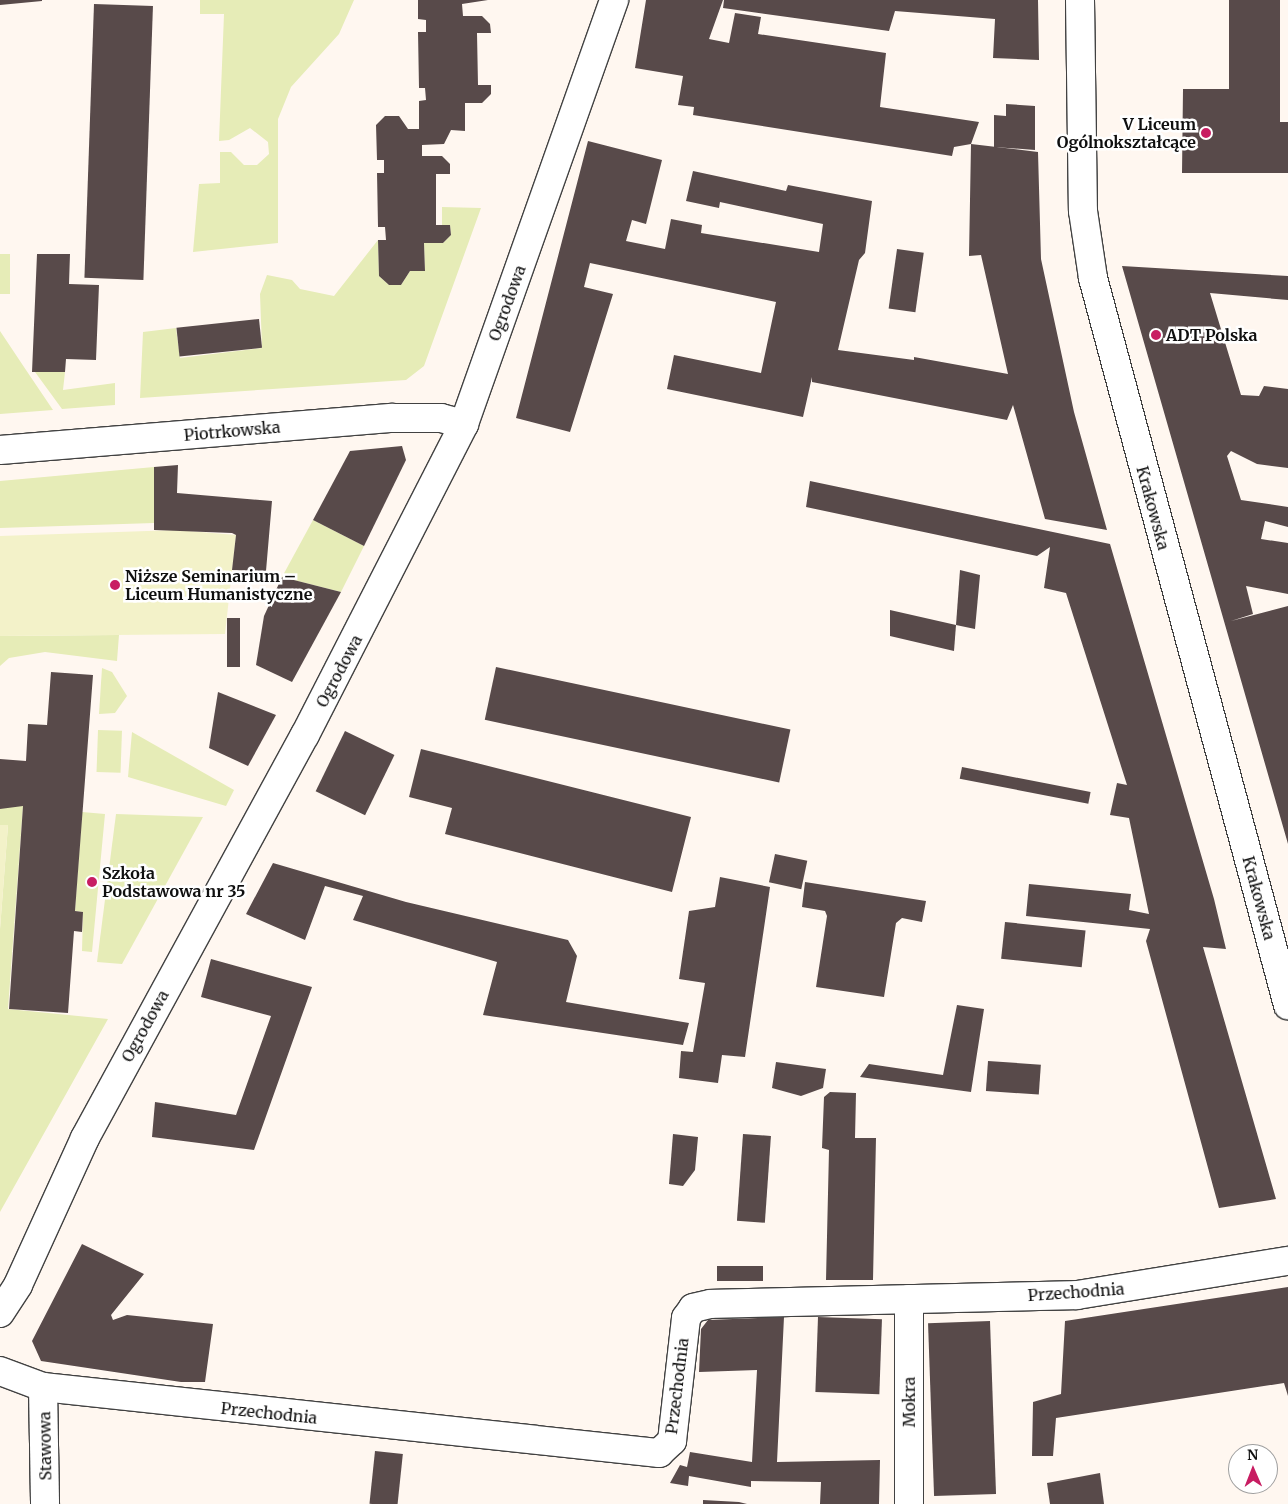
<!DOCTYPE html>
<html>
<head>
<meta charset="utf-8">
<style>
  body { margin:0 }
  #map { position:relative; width:1288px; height:1504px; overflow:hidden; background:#fff7f0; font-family:Merriweather,serif }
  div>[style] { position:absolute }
  .green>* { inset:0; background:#e6ecb7; transform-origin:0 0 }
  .pitch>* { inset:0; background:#f3f2c9 }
  .building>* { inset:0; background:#584a4a; transform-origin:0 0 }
  .roads { filter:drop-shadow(1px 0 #424242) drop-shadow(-1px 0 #424242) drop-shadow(0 1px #424242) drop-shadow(0 -1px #424242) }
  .minor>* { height:28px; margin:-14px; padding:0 14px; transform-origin:14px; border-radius:14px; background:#fff }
  .tertiary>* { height:28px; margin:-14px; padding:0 14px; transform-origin:14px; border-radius:14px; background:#fff }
  .dots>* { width:14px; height:14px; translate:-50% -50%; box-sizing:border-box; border:2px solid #fff; border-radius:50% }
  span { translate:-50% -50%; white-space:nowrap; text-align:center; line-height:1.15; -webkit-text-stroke:5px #fff; paint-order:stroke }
  .poi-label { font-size:16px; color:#0f0f0f; font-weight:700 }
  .right { translate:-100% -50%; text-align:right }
  .left { translate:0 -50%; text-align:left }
  .street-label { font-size:16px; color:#0f0f0f }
  .north { position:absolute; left:1228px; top:1444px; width:50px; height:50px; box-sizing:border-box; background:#fff; border:1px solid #9f9f9f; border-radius:50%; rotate:359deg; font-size:14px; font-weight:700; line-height:20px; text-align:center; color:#0f0f0f }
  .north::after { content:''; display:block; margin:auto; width:18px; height:22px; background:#c81d62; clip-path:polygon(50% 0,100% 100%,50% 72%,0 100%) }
</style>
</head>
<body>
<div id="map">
  <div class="green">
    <i style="clip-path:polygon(200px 0,354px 0,339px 34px,291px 87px,278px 119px,278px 243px,193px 252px,199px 184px,220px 183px,220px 152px,231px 152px,244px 165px,257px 165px,269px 154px,268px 142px,250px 128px,229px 140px,219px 141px,224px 14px,200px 14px)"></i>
    <i style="clip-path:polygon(442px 207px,481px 208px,424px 366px,406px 380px,140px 398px,143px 332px,176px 328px,180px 358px,262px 348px,260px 294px,267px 275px,292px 280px,300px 289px,334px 296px,378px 240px,379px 276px,389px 285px,401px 285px,410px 271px,425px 271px,424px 243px,443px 243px,451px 235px,450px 225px,442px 225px)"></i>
    <i style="left:0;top:254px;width:10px;height:40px"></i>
    <i style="clip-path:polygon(0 331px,26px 370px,53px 410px,0 414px)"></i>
    <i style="clip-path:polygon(35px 372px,65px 372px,63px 390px,115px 383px,115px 405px,62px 409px)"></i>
    <i style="clip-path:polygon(154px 467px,154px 523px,0 528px,0 481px)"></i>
    <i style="clip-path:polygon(313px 520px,364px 546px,341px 592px,282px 577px)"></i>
    <i style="clip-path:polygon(119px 635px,117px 661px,45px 652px,9px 658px,0 666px,0 636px)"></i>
    <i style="clip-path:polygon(102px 668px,112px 672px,127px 696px,115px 713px,99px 714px)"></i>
    <i style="left:98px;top:730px;width:24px;height:42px;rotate:2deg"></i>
    <i style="clip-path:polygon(132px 732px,234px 790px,226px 806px,128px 777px)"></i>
    <i style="clip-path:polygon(5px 805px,23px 806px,8px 1009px,108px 1019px,0 1212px,0 929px,8px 825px,0 825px,0 809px)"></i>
    <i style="clip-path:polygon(82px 812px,105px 814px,92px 952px,82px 951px,83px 912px,75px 911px)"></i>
    <i style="clip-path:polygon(116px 814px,203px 817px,122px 964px,97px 962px)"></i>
  </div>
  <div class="pitch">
    <i style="clip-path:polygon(177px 530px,236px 535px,225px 634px,0 636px,0 536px)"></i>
    <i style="clip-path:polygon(0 825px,8px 825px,0 929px)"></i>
  </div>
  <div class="building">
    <i style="clip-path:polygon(0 0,42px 0,42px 1px,0 5px)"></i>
    <i style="clip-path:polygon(418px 0,488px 0,462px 4px,463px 16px,482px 16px,490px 24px,491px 33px,477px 33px,478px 85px,491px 85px,491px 94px,482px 103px,465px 103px,465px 131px,451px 130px,444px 144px,422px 145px,422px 156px,442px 156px,450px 164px,450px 174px,436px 174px,436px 225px,450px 225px,451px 235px,443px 243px,424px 243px,425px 271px,410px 271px,401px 285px,389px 285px,379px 276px,378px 240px,386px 240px,385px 227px,378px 227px,377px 173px,384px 173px,384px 160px,377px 160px,376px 125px,385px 116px,399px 116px,408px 129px,419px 129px,419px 101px,426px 100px,425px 88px,419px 88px,418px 32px,426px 32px,426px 20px,418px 19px)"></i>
    <i style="clip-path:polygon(646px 0,723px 0,709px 39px,729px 43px,735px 13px,761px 17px,758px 34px,886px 53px,880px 107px,979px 122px,971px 144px,1038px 152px,1041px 259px,1074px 412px,1107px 530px,1045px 519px,1013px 405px,1007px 420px,812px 382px,812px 377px,803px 417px,667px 389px,674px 355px,761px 373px,776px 302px,590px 263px,584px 287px,613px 294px,570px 432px,516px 418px,588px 141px,662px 160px,646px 224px,632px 220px,626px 241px,665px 249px,671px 219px,702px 225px,701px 233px,819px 252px,823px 224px,720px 202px,719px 208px,686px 201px,693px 171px,786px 191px,788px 185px,872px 201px,865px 253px,859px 260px,838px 350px,914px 360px,914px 357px,1008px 374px,981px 255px,969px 256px,971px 144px,954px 147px,952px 156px,693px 115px,694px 107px,678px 105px,683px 76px,635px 68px)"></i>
    <i style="clip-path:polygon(724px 0,1038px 0,1039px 60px,993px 58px,995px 19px,895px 11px,889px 31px,723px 8px)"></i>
    <i style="clip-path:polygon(1229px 0,1280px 0,1280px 122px,1288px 122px,1288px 173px,1182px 173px,1183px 89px,1229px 89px)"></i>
    <i style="left:94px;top:4px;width:59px;height:274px;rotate:2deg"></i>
    <i style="clip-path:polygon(1006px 104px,1035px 106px,1035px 150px,994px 147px,994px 115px,1006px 116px)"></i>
    <i style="left:897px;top:249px;width:27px;height:60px;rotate:8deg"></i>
    <i style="clip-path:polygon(37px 254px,70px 254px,69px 284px,99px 285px,96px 360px,66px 359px,65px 372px,32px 372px)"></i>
    <i style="clip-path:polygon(1122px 266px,1288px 276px,1288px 300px,1210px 293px,1241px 395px,1259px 396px,1264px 386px,1288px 389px,1288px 468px,1257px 464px,1231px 451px,1227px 456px,1241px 500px,1288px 507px,1288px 527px,1265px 521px,1261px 539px,1288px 543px,1288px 594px,1246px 586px,1253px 614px,1231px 621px,1288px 606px,1288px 844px)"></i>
    <i style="left:259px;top:319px;width:29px;height:83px;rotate:84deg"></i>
    <i style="clip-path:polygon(402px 446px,406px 460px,364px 546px,313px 520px,350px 451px)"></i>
    <i style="clip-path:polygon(178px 465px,177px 493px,272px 501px,266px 571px,232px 570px,236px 535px,232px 533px,154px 530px,154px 467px)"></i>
    <i style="clip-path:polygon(810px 481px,1110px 544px,1214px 899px,1226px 949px,1203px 947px,1276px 1199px,1219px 1208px,1146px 941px,1150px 929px,1026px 916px,1029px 884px,1131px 894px,1129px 910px,1149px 914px,1129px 818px,1110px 815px,1117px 783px,1127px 785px,1066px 593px,1044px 588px,1050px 547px,1037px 556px,806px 507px)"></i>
    <i style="clip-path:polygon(960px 570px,980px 575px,975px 629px,956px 625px)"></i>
    <i style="clip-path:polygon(282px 577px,341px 592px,292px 682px,256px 665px,264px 616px)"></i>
    <i style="clip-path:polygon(890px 610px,956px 625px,954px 651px,890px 636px)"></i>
    <i style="left:227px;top:618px;width:13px;height:49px"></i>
    <i style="left:496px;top:667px;width:301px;height:54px;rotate:12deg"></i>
    <i style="clip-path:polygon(51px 672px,93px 675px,75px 911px,83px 912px,82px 932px,74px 931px,68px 1013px,9px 1009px,23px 806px,0 809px,0 759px,26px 761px,28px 724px,47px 725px)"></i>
    <i style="clip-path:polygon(218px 692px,276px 715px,248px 766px,209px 748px)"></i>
    <i style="left:345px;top:731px;width:55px;height:67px;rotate:26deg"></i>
    <i style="clip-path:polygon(421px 749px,691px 817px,672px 892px,445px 834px,452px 808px,409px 797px)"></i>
    <i style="left:962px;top:767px;width:131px;height:12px;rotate:11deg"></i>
    <i style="left:775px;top:854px;width:33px;height:29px;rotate:12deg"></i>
    <i style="clip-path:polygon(273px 863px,406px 902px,568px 940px,577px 956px,566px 1002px,689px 1023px,683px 1045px,483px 1015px,497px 962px,353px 920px,363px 896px,325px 886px,305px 940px,246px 914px)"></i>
    <i style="clip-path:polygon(720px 877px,770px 887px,745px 1057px,722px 1055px,718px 1083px,679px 1078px,681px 1051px,693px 1052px,705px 983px,679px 979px,689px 911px,715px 907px)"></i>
    <i style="clip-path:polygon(805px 882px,926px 901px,922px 922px,902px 918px,896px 923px,884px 997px,816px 987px,827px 916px,825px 911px,802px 907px)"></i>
    <i style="left:1005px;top:922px;width:81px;height:37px;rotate:6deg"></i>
    <i style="clip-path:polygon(211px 959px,312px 987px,254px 1150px,152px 1137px,155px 1102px,236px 1115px,271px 1016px,201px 997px)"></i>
    <i style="clip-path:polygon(957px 1005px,984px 1009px,971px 1092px,860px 1077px,869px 1064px,943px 1075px)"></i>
    <i style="left:988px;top:1061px;width:53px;height:30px;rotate:4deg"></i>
    <i style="clip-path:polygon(776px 1062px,826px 1069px,823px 1088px,801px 1096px,772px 1088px)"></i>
    <i style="clip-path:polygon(830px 1092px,856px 1093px,855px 1138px,876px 1138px,873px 1280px,826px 1280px,829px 1150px,822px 1148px,824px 1097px)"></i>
    <i style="clip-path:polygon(673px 1134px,698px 1137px,695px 1170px,683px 1186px,669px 1184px)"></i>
    <i style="left:743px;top:1134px;width:28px;height:87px;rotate:4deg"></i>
    <i style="clip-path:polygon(82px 1244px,144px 1274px,111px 1315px,113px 1320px,127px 1315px,213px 1324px,205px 1382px,181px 1382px,41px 1361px,32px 1341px)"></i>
    <i style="left:763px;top:1266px;width:15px;height:46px;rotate:90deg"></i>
    <i style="clip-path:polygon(1288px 1287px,1288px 1396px,1284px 1383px,1056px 1418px,1053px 1456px,1032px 1456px,1033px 1402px,1061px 1394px,1065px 1321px)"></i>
    <i style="clip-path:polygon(784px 1317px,777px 1462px,880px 1460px,879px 1504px,820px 1504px,821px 1482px,751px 1481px,751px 1487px,689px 1476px,688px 1486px,670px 1483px,680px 1465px,687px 1467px,690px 1452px,752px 1462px,757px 1370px,699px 1372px,701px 1329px,708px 1320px)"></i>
    <i style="left:818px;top:1317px;width:64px;height:75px;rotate:2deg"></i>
    <i style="left:990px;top:1321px;width:173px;height:62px;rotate:88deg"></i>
    <i style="left:375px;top:1451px;width:28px;height:53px;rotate:6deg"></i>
    <i style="clip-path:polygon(1100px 1473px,1104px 1504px,1050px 1504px,1047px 1483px)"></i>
    <i style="clip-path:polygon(703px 1500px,739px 1502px,747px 1504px,703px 1504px)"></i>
  </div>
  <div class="roads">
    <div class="minor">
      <i style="left:0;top:450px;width:394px;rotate:-4.7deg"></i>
      <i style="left:393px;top:418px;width:48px"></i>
      <i style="left:441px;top:418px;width:24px;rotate:15deg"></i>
      <i style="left:909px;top:1299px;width:205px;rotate:90deg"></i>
      <i style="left:0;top:1313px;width:33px;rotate:-57deg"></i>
      <i style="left:18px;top:1285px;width:162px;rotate:-65.5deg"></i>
      <i style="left:85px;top:1138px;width:459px;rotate:-61.4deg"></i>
      <i style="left:305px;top:735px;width:349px;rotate:-62.9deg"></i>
      <i style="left:464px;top:424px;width:450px;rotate:-70.5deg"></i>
      <i style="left:0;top:1371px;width:46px;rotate:20.4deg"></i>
      <i style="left:43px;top:1387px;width:620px;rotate:6.12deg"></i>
      <i style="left:659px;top:1453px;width:18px;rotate:-43deg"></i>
      <i style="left:672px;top:1441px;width:124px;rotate:-83.5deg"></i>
      <i style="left:686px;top:1318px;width:12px;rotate:-55deg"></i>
      <i style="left:693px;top:1308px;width:18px;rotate:-13deg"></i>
      <i style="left:711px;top:1304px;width:366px;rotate:-1.4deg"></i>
      <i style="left:1077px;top:1295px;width:214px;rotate:-9.2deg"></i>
      <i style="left:43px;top:1387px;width:117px;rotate:89deg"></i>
    </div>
    <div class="tertiary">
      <i style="left:1080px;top:0;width:211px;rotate:89.2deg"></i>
      <i style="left:1083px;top:211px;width:68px;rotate:81.5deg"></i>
      <i style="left:1093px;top:278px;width:753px;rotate:74.99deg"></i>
    </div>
  </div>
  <div class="dots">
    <i style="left:1206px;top:133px;background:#c81d62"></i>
    <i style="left:1156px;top:335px;background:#c81d62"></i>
    <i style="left:115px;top:585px;background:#c81d62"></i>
    <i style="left:92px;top:882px;background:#c81d62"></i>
  </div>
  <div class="poi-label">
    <span class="right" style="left:1196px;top:133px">V Liceum<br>Ogólnokształcące</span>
    <span class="left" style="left:1166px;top:335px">ADT Polska</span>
    <span class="left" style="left:125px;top:585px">Niższe Seminarium –<br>Liceum Humanistyczne</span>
    <span class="left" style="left:102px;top:882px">Szkoła<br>Podstawowa nr 35</span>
  </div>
  <div class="street-label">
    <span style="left:507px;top:303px;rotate:-70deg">Ogrodowa</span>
    <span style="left:232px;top:431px;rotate:-5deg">Piotrkowska</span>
    <span style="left:1153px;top:508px;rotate:75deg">Krakowska</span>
    <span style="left:339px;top:671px;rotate:-62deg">Ogrodowa</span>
    <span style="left:1259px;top:898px;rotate:75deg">Krakowska</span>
    <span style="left:145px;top:1026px;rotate:-61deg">Ogrodowa</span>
    <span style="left:1076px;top:1292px;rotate:-4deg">Przechodnia</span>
    <span style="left:677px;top:1386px;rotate:-83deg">Przechodnia</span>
    <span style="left:909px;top:1402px;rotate:-90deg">Mokra</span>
    <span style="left:269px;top:1413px;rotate:6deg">Przechodnia</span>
    <span style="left:45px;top:1446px;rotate:-91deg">Stawowa</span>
  </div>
  <div class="north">N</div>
</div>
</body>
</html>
